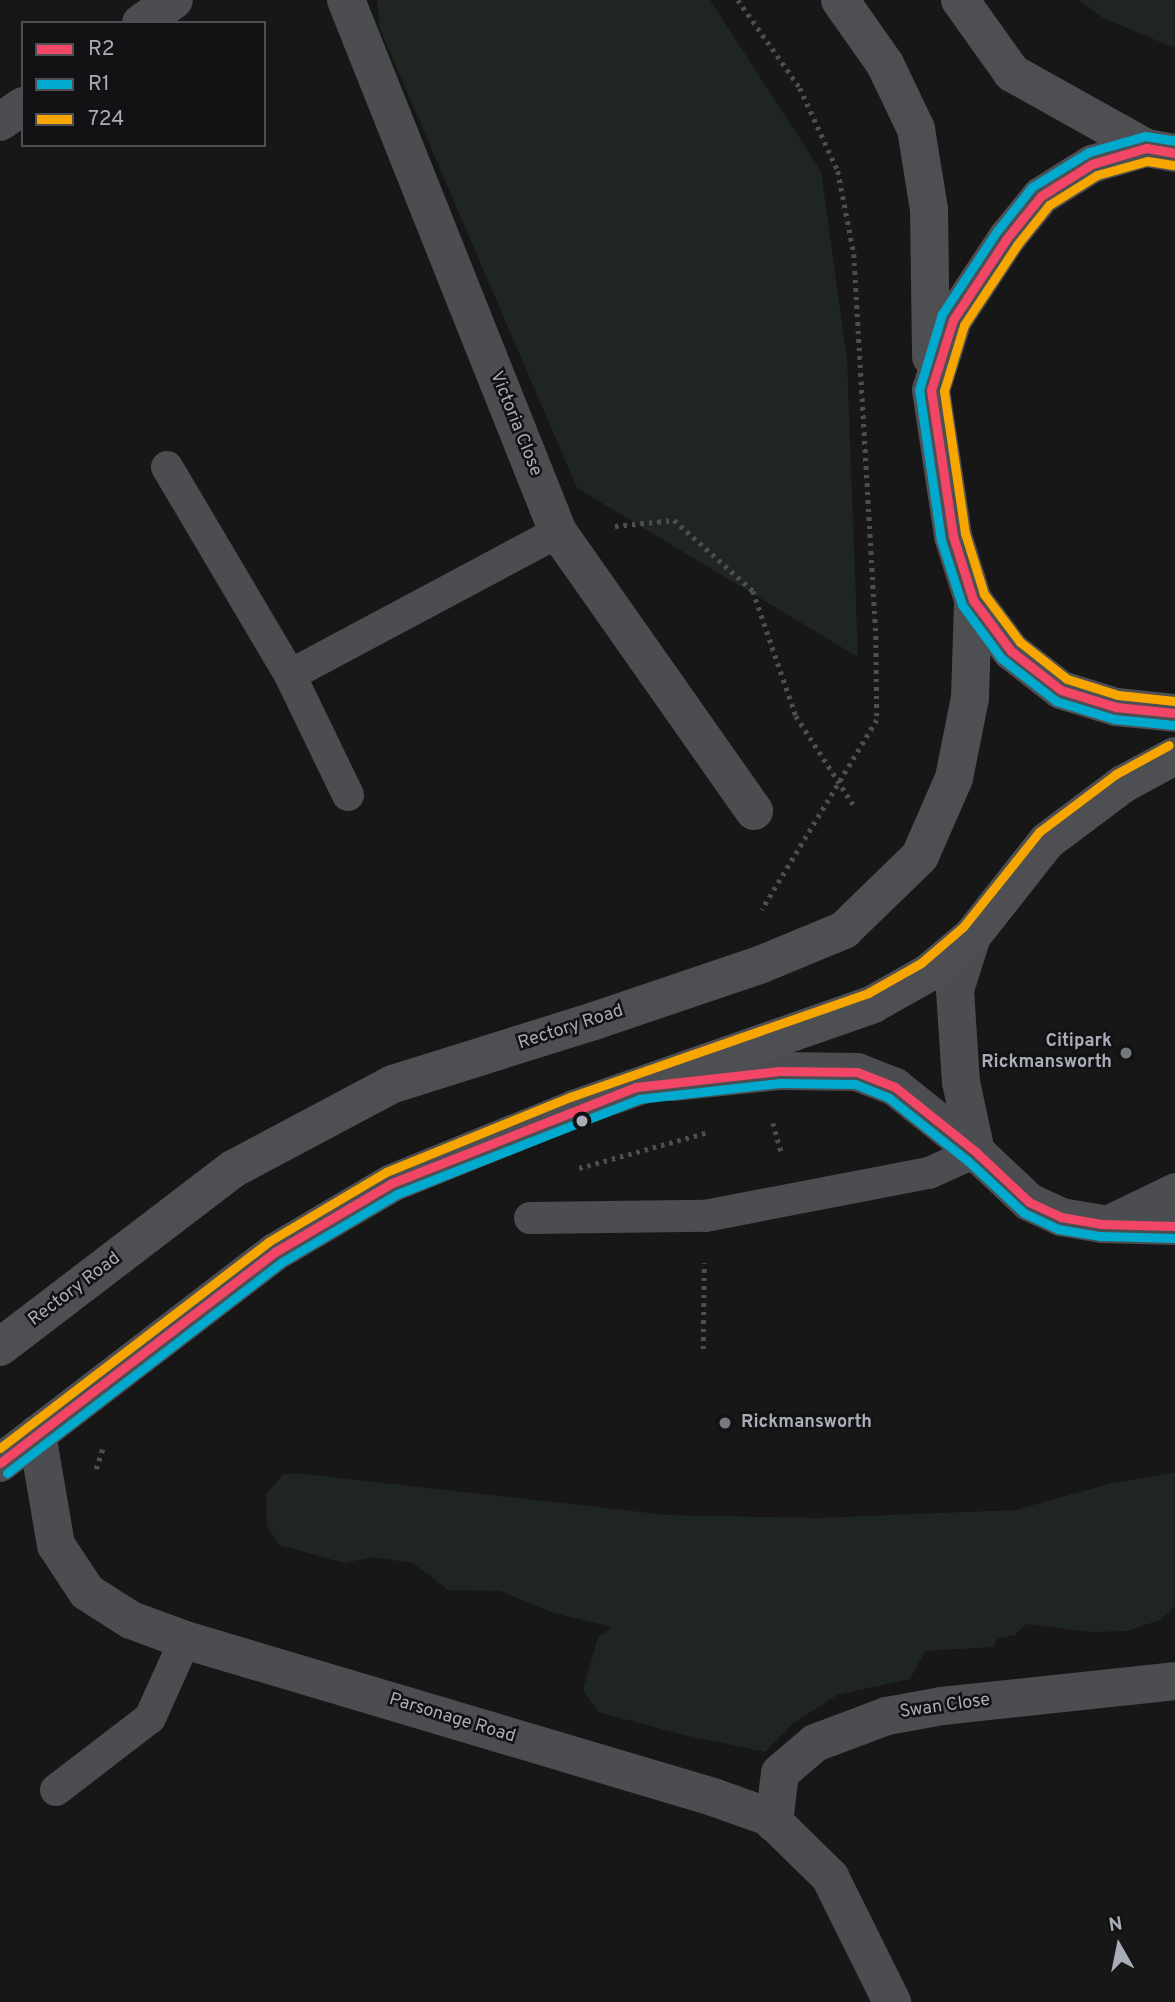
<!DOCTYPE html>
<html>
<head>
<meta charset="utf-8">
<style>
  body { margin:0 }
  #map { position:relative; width:1175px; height:2002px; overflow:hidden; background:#171717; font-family:Overpass,sans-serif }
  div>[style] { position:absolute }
  .green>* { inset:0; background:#1f2621 }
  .path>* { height:4.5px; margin-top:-2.25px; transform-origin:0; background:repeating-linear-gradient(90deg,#4d4e52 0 3.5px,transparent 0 8.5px) }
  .service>* { height:32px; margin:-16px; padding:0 16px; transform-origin:16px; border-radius:16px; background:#4c4d50 }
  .minor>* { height:38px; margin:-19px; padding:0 19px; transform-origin:19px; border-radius:19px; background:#4c4d50 }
  .primary>* { height:38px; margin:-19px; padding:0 19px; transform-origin:19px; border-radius:19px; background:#4e4f52 }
  .bus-1>* { height:9px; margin:-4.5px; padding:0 4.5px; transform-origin:4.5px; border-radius:4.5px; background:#f34667 }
  .bus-2>* { height:9px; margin:-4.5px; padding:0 4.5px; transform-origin:4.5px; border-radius:4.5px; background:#00a9ce }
  .bus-3>* { height:9px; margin:-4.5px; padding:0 4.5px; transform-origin:4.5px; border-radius:4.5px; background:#f7a600 }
  .dots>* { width:19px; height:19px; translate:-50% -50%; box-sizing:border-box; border:4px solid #121113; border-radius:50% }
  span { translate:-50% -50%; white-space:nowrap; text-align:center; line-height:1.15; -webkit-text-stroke:5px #121113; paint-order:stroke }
  .street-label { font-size:18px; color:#a9adb8 }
  .poi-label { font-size:18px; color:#a9adb8; font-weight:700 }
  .right { translate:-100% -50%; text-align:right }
  .left { translate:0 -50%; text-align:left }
  .legend { position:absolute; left:21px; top:21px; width:245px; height:126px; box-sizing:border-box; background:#121113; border:2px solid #4e4f55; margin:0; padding:9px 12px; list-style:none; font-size:21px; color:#a9adb8 }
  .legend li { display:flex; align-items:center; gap:14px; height:35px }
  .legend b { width:35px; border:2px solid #4e4f55 }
  .north { position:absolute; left:1084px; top:1911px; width:70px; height:70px; -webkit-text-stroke:5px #121113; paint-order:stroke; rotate:351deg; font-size:19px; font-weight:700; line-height:28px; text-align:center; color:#a9adb8 }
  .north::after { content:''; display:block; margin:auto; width:24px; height:32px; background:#a9adb8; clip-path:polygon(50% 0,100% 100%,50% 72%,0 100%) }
</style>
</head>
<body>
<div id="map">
  <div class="green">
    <i style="clip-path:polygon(377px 0,710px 0,821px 171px,847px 360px,858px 657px,577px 488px,380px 29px)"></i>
    <i style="clip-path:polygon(1079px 0,1175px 0,1175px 48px,1103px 18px)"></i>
    <i style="clip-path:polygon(1175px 1472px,1175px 1606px,1160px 1620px,1127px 1631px,1091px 1632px,1026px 1624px,1015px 1635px,998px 1638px,993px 1647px,925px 1651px,910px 1679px,837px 1695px,794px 1723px,765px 1752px,684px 1735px,598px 1712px,583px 1690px,598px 1638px,612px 1627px,554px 1613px,500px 1591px,448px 1590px,413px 1563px,373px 1557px,344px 1563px,279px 1545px,267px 1526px,266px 1495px,283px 1474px,304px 1474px,667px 1515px,820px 1518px,1015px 1510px,1109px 1484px)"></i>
  </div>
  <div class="path">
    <i style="left:738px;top:0;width:108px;rotate:54.8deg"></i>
    <i style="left:800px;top:88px;width:91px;rotate:65.4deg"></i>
    <i style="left:838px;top:171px;width:85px;rotate:79.1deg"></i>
    <i style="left:854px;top:254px;width:383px;rotate:86.7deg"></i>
    <i style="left:876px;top:636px;width:84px;rotate:89.3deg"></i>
    <i style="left:877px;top:720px;width:222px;rotate:121.2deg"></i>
    <i style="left:615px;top:526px;width:59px;rotate:-5.8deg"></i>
    <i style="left:674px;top:520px;width:106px;rotate:41.9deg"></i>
    <i style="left:753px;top:591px;width:132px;rotate:71deg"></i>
    <i style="left:796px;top:716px;width:105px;rotate:57.1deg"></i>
    <i style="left:773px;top:1123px;width:33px;rotate:74deg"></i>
    <i style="left:579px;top:1168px;width:135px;rotate:-15.5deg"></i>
    <i style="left:703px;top:1349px;width:86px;rotate:-89.3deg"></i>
    <i style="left:96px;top:1469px;width:23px;rotate:-72deg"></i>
  </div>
  <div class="service">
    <i style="left:167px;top:467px;width:242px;rotate:59.4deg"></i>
    <i style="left:348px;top:795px;width:133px;rotate:-115.8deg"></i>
    <i style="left:290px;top:675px;width:304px;rotate:-28.1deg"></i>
    <i style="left:530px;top:1218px;width:175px;rotate:-0.7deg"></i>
    <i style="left:705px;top:1216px;width:228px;rotate:-10.9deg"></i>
    <i style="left:929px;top:1173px;width:51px;rotate:-24.1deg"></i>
    <i style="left:1103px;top:1224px;width:80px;rotate:-25.9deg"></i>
    <i style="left:56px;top:1790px;width:118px;rotate:-37.5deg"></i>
    <i style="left:150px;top:1718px;width:85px;rotate:-65.8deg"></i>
  </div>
  <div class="minor">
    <i style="left:346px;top:0;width:573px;rotate:68.27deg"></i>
    <i style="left:558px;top:532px;width:341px;rotate:54.9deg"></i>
    <i style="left:141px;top:23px;width:40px;rotate:-34.9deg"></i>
    <i style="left:0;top:122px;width:28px;rotate:-35deg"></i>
    <i style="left:972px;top:936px;width:57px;rotate:107.5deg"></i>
    <i style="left:955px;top:990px;width:92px;rotate:86.3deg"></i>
    <i style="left:961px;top:1082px;width:72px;rotate:77.9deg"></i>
    <i style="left:673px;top:1082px;width:107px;rotate:-5.9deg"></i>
    <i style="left:779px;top:1071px;width:78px;rotate:0.7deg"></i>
    <i style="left:857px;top:1072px;width:41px;rotate:21.5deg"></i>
    <i style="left:895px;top:1087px;width:104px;rotate:38.7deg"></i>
    <i style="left:976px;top:1152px;width:73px;rotate:43.3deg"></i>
    <i style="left:1029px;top:1202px;width:35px;rotate:25deg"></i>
    <i style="left:1061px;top:1217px;width:42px;rotate:9.7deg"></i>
    <i style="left:1102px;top:1224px;width:73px;rotate:1.6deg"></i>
    <i style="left:37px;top:1434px;width:113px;rotate:80.3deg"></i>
    <i style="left:56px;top:1545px;width:56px;rotate:56.6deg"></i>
    <i style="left:87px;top:1592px;width:52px;rotate:32.5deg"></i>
    <i style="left:131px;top:1620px;width:58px;rotate:20.3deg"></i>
    <i style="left:185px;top:1640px;width:551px;rotate:16.56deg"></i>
    <i style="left:713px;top:1797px;width:59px;rotate:19.7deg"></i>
    <i style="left:769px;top:1817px;width:86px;rotate:44.5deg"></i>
    <i style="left:830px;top:1877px;width:140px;rotate:63.6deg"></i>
    <i style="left:774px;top:1823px;width:50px;rotate:-83.2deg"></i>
    <i style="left:780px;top:1773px;width:46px;rotate:-40.6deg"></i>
    <i style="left:815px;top:1743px;width:77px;rotate:-20.6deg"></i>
    <i style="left:887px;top:1716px;width:56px;rotate:-10.3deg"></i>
    <i style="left:942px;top:1706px;width:234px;rotate:-6.1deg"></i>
  </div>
  <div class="primary">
    <i style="left:840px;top:0;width:78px;rotate:54.9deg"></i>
    <i style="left:885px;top:64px;width:72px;rotate:64.5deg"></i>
    <i style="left:916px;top:129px;width:81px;rotate:80.8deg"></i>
    <i style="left:929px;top:209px;width:148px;rotate:89.2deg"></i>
    <i style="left:960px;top:0;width:90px;rotate:54.5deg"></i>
    <i style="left:1012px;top:73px;width:154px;rotate:29.2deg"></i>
    <i style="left:1175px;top:153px;width:29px;rotate:-170deg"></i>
    <i style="left:1146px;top:148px;width:56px;rotate:163.5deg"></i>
    <i style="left:1092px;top:164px;width:60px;rotate:147.9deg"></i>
    <i style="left:1041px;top:196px;width:54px;rotate:129deg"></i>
    <i style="left:1007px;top:238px;width:98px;rotate:123.4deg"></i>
    <i style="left:953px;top:320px;width:73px;rotate:107.4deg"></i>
    <i style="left:931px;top:390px;width:148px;rotate:81.4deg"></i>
    <i style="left:953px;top:536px;width:67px;rotate:72.6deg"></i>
    <i style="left:973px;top:600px;width:64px;rotate:53.3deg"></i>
    <i style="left:1011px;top:651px;width:63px;rotate:38deg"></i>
    <i style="left:1061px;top:690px;width:58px;rotate:17.2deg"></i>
    <i style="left:1116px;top:707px;width:59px;rotate:5.8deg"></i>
    <i style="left:0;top:1347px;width:293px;rotate:-37.4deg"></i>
    <i style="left:233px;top:1169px;width:181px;rotate:-28deg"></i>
    <i style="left:393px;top:1084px;width:211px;rotate:-17.4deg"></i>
    <i style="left:594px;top:1021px;width:177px;rotate:-18.7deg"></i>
    <i style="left:762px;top:964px;width:89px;rotate:-22.5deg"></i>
    <i style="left:844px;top:930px;width:106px;rotate:-44.2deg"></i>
    <i style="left:920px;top:856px;width:85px;rotate:-66.4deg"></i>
    <i style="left:954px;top:778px;width:82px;rotate:-78.7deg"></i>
    <i style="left:970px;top:698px;width:98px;rotate:-88.2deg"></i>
    <i style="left:0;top:1463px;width:347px;rotate:-37.5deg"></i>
    <i style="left:275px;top:1252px;width:136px;rotate:-30.5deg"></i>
    <i style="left:392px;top:1183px;width:196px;rotate:-22.1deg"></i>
    <i style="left:574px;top:1109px;width:317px;rotate:-19.3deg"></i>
    <i style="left:873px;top:1004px;width:63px;rotate:-29.4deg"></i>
    <i style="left:928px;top:973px;width:57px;rotate:-40.1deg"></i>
    <i style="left:972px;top:936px;width:121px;rotate:-51.7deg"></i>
    <i style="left:1047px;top:841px;width:95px;rotate:-36.9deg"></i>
    <i style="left:1123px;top:784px;width:59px;rotate:-28.3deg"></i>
  </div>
  <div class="bus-1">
    <i style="left:1175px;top:153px;width:29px;rotate:-170deg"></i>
    <i style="left:1146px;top:148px;width:56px;rotate:163.5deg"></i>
    <i style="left:1092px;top:164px;width:60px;rotate:147.9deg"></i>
    <i style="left:1041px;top:196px;width:54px;rotate:129deg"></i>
    <i style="left:1007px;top:238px;width:98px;rotate:123.4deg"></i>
    <i style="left:953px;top:320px;width:73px;rotate:107.4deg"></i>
    <i style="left:931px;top:390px;width:148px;rotate:81.4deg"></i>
    <i style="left:953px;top:536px;width:67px;rotate:72.6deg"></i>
    <i style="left:973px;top:600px;width:64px;rotate:53.3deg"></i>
    <i style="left:1011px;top:651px;width:63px;rotate:38deg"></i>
    <i style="left:1061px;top:690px;width:58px;rotate:17.2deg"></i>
    <i style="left:1116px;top:707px;width:59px;rotate:5.8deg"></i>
    <i style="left:0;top:1463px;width:347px;rotate:-37.5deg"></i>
    <i style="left:275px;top:1252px;width:136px;rotate:-30.5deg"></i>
    <i style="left:392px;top:1183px;width:262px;rotate:-21.5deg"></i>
    <i style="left:636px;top:1087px;width:144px;rotate:-6.4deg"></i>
    <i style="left:779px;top:1071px;width:78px;rotate:0.7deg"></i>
    <i style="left:857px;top:1072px;width:41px;rotate:21.5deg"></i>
    <i style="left:895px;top:1087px;width:104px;rotate:38.7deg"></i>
    <i style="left:976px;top:1152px;width:73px;rotate:43.3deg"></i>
    <i style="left:1029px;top:1202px;width:35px;rotate:25deg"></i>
    <i style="left:1061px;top:1217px;width:42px;rotate:9.7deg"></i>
    <i style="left:1102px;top:1224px;width:73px;rotate:1.6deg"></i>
  </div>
  <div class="bus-2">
    <i style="left:1174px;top:725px;width:60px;rotate:-174.3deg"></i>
    <i style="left:1114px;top:719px;width:61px;rotate:-162.8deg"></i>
    <i style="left:1056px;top:701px;width:70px;rotate:-142deg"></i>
    <i style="left:1001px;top:658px;width:66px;rotate:-126.3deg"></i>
    <i style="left:962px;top:605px;width:68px;rotate:-107.9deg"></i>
    <i style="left:941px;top:540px;width:152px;rotate:-98.3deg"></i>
    <i style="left:919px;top:390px;width:79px;rotate:-73.2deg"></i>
    <i style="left:942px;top:314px;width:100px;rotate:-56.5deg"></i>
    <i style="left:997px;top:231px;width:56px;rotate:-51.5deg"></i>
    <i style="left:1032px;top:187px;width:67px;rotate:-31.6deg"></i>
    <i style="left:1089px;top:152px;width:58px;rotate:-15.9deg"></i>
    <i style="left:1145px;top:136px;width:30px;rotate:9deg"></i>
    <i style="left:7px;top:1473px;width:347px;rotate:-37.5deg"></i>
    <i style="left:282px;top:1262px;width:134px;rotate:-30.6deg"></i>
    <i style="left:397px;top:1194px;width:260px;rotate:-21.4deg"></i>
    <i style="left:639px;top:1099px;width:142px;rotate:-6.5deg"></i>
    <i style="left:780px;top:1083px;width:75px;rotate:0.8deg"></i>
    <i style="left:855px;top:1084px;width:37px;rotate:22deg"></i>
    <i style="left:889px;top:1098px;width:101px;rotate:38.6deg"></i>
    <i style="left:968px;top:1161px;width:76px;rotate:42.9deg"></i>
    <i style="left:1024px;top:1213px;width:38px;rotate:25deg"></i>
    <i style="left:1058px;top:1229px;width:43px;rotate:9.5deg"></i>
    <i style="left:1100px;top:1236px;width:75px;rotate:1.5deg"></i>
  </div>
  <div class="bus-3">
    <i style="left:1173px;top:165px;width:26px;rotate:-171deg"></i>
    <i style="left:1147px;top:161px;width:52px;rotate:164.4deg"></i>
    <i style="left:1097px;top:175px;width:57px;rotate:148deg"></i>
    <i style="left:1049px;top:205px;width:51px;rotate:128.7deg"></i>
    <i style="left:1017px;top:245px;width:96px;rotate:123.5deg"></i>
    <i style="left:964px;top:325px;width:69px;rotate:106.9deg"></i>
    <i style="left:944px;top:391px;width:144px;rotate:81.6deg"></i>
    <i style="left:965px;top:533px;width:64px;rotate:72.7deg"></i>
    <i style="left:984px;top:594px;width:60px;rotate:53.1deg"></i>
    <i style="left:1020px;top:642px;width:60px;rotate:38.2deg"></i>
    <i style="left:1067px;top:679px;width:53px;rotate:17.4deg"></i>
    <i style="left:1118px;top:695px;width:57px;rotate:6deg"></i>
    <i style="left:0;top:1448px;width:338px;rotate:-37.5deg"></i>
    <i style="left:268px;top:1242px;width:137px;rotate:-30.7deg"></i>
    <i style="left:386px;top:1172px;width:199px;rotate:-22.2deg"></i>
    <i style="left:570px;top:1097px;width:316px;rotate:-19.2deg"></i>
    <i style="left:868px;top:993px;width:61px;rotate:-29.5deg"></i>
    <i style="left:921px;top:963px;width:55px;rotate:-40.6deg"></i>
    <i style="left:963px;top:927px;width:122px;rotate:-51.3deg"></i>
    <i style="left:1039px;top:832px;width:96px;rotate:-37deg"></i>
    <i style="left:1116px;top:774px;width:60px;rotate:-28.7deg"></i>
  </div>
  <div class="dots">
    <i style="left:1126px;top:1053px;background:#767880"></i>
    <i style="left:582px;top:1121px;background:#a9adb8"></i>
    <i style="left:725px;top:1423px;background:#767880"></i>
  </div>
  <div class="street-label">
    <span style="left:515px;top:424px;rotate:68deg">Victoria Close</span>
    <span style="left:571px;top:1028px;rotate:-18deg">Rectory Road</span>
    <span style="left:75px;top:1290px;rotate:-37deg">Rectory Road</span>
    <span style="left:945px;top:1707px;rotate:-8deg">Swan Close</span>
    <span style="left:452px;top:1719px;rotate:17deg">Parsonage Road</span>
  </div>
  <div class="poi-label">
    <span class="right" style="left:1112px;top:1053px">Citipark<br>Rickmansworth</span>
    <span class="left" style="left:741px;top:1423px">Rickmansworth</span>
  </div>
  <ul class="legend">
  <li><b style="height:9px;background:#f34667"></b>R2</li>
  <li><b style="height:9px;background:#00a9ce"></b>R1</li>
  <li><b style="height:9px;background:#f7a600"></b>724</li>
  </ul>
  <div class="north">N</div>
</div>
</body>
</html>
